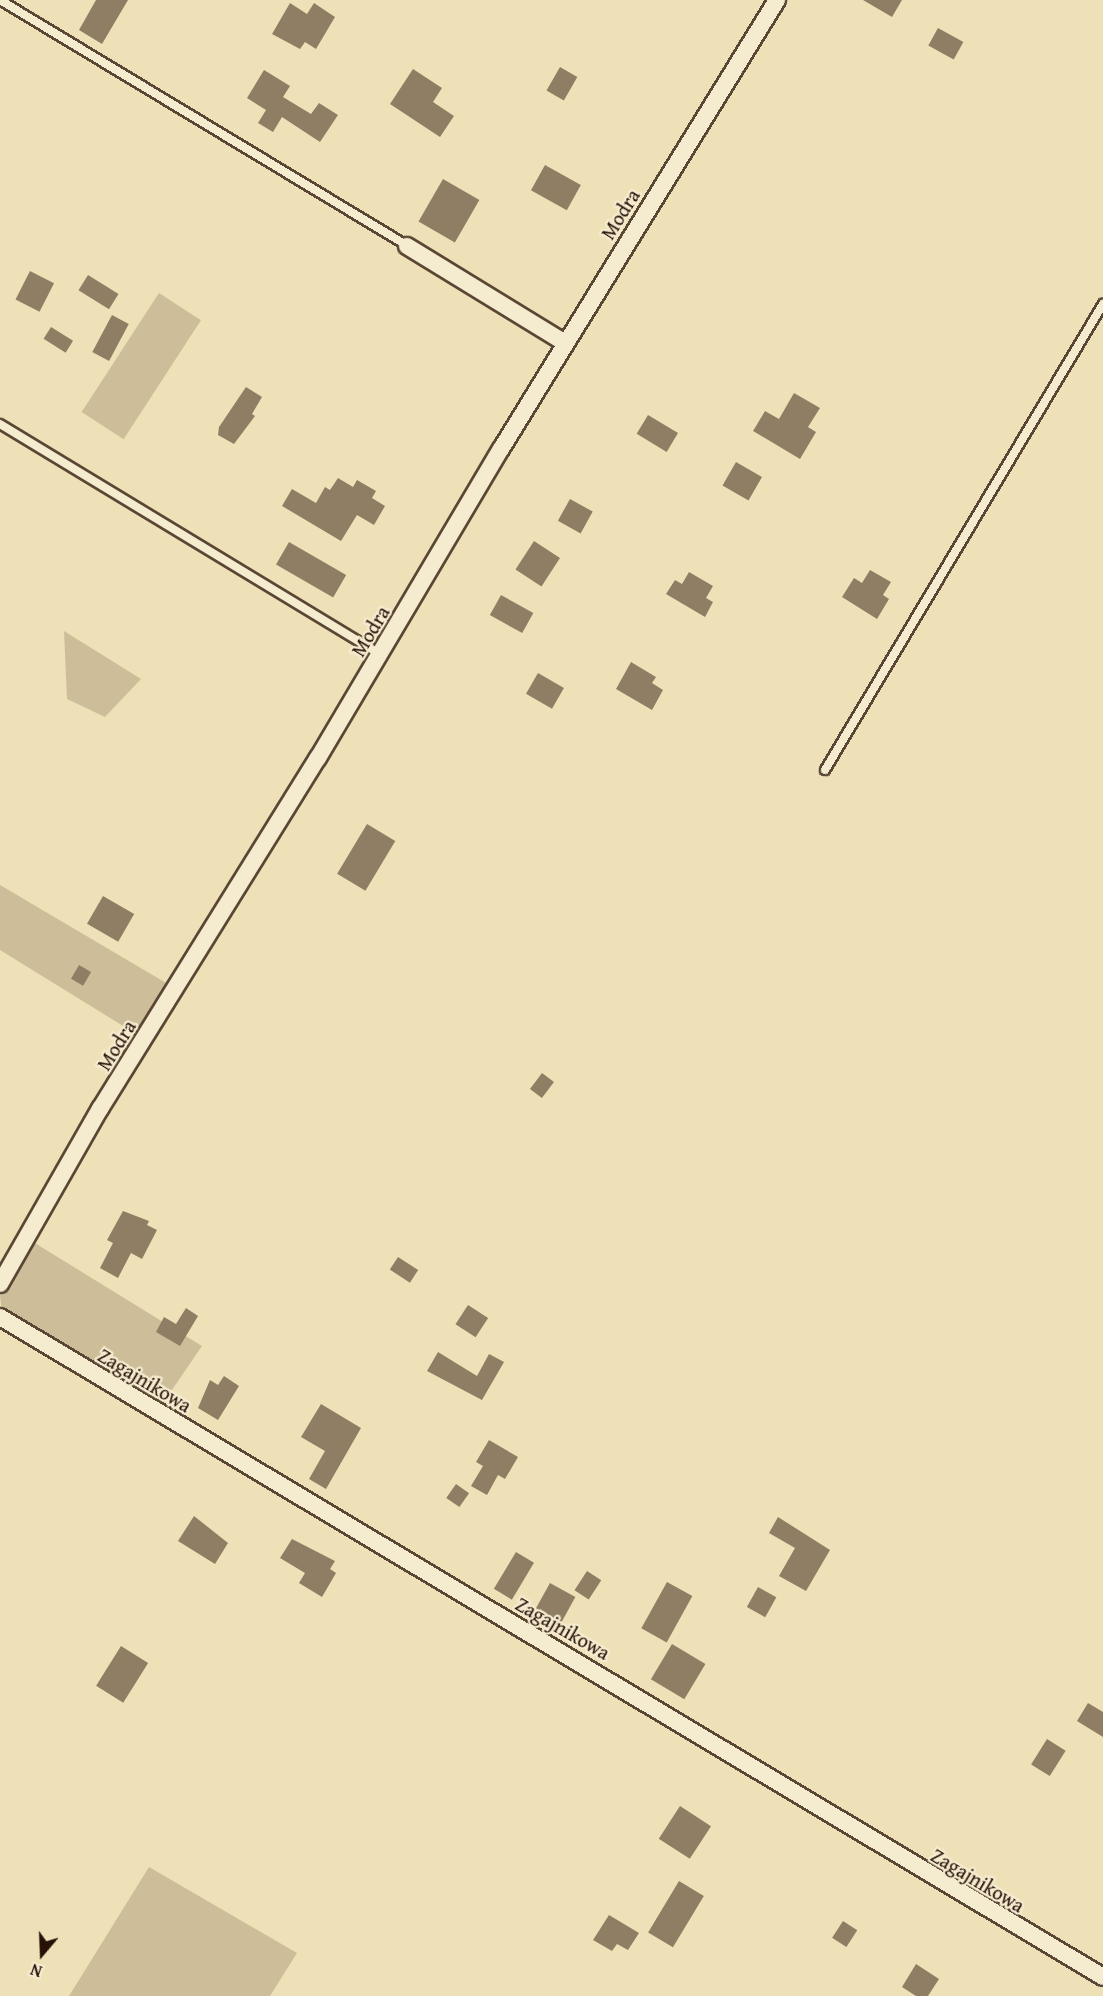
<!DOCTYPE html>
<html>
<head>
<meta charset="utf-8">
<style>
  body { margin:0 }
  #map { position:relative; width:1103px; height:1996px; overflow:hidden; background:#efe1b7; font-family:"Gentium Book Plus",serif }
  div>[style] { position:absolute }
  .green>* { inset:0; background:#cdbe99; transform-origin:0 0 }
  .building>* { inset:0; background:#8f7e63; transform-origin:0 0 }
  .roads { filter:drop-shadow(2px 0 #5a4634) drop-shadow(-2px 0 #5a4634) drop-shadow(0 2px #5a4634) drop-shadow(0 -2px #5a4634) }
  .lane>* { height:8px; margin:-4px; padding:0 4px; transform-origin:4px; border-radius:4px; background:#f5ecd0 }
  .street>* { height:16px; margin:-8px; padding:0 8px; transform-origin:8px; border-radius:8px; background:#f5ecd0 }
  span { translate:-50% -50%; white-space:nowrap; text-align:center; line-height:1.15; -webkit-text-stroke:4.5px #f5ecd0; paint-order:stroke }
  .street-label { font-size:20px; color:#281208 }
  .north { position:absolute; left:12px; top:1924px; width:60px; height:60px; -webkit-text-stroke:4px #f5ecd0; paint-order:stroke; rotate:199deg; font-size:16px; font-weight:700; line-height:24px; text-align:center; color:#281208 }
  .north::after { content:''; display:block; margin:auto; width:21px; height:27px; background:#281208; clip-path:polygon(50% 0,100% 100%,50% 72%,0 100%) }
</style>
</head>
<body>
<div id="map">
  <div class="green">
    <i style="left:159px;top:293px;width:50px;height:142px;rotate:33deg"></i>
    <i style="clip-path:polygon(64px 631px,141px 679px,105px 717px,67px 699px)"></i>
    <i style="clip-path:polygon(0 885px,173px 987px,141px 1037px,0 950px)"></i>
    <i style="clip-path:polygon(30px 1240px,202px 1346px,159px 1409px,2px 1312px,0 1296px)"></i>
    <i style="clip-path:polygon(149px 1867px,297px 1953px,270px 1996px,69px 1996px)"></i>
  </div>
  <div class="building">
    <i style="clip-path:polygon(96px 0,128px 0,102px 44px,79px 30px)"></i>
    <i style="clip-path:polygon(863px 0,902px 0,892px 17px)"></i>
    <i style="clip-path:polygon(290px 3px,307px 14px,314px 3px,335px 17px,316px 49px,305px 42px,300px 49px,272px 34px)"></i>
    <i style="left:938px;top:28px;width:29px;height:20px;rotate:29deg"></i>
    <i style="left:560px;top:67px;width:20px;height:27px;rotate:30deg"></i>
    <i style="clip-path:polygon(413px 69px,442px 88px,433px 102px,454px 116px,440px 137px,390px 104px)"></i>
    <i style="clip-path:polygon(264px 70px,290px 86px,283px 97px,311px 114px,319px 103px,338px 115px,320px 142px,282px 117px,273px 132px,258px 123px,266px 110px,247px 98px)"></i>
    <i style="left:545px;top:165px;width:41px;height:29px;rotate:29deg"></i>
    <i style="left:443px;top:179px;width:42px;height:49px;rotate:30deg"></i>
    <i style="left:30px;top:271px;width:27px;height:32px;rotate:27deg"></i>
    <i style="left:88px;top:275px;width:36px;height:18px;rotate:32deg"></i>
    <i style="left:112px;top:315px;width:19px;height:42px;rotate:28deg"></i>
    <i style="left:51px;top:327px;width:26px;height:14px;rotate:32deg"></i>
    <i style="clip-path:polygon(246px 387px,262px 397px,252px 414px,255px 416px,234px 444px,218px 435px,219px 427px)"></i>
    <i style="clip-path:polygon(794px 393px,820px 408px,808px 427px,816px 432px,800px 459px,753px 431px,765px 411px,779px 419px)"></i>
    <i style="left:648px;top:415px;width:35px;height:22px;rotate:31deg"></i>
    <i style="left:736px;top:462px;width:30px;height:27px;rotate:30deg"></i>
    <i style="clip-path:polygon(338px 478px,353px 487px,357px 480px,376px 491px,372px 498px,385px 506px,374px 525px,357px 515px,341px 541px,282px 506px,292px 489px,316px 503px,325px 487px,330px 490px)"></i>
    <i style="left:570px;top:499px;width:26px;height:25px;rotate:29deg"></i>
    <i style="left:534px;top:541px;width:31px;height:34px;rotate:33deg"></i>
    <i style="left:289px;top:542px;width:66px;height:26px;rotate:30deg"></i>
    <i style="clip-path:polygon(870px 570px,891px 582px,883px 595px,889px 599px,877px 619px,842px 597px,854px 578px,862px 583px)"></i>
    <i style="clip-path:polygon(689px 572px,713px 586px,706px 598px,713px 602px,705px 617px,666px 594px,675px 580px,682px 584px)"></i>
    <i style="left:501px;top:595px;width:37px;height:23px;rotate:29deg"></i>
    <i style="clip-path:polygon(631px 662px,656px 677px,652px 683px,663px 690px,652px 710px,616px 689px)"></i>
    <i style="left:538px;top:673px;width:30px;height:24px;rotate:30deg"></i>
    <i style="left:367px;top:824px;width:33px;height:58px;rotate:31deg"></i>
    <i style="left:103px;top:896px;width:36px;height:32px;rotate:30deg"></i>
    <i style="left:79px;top:965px;width:14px;height:16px;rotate:30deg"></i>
    <i style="left:542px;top:1073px;width:15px;height:20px;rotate:37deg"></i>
    <i style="clip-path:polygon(123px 1211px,149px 1221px,147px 1225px,157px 1230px,142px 1259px,131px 1253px,118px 1278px,100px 1268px,113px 1243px,107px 1240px)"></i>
    <i style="left:398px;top:1257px;width:24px;height:15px;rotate:33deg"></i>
    <i style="left:468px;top:1305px;width:24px;height:23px;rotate:33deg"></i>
    <i style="clip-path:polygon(186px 1308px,198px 1316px,180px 1346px,156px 1332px,164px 1317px,176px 1324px)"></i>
    <i style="clip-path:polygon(438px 1352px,477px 1376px,489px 1354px,504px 1362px,482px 1400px,427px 1371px)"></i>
    <i style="clip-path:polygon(224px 1376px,239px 1386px,218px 1420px,198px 1408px,210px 1380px,218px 1385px)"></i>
    <i style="clip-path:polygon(321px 1404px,361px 1428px,326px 1489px,309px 1479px,325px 1451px,301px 1437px)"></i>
    <i style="clip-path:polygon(489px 1440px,518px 1457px,505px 1479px,498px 1475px,487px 1495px,471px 1486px,483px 1466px,476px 1462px)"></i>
    <i style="left:456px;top:1484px;width:16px;height:17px;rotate:35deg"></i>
    <i style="clip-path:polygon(194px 1516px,228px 1543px,215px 1564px,178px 1541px)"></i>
    <i style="clip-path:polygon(778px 1517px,830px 1550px,806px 1591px,779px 1576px,795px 1548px,769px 1533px)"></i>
    <i style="clip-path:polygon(292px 1539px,335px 1561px,330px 1569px,336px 1573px,322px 1597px,299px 1583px,305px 1573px,280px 1558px)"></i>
    <i style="left:516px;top:1552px;width:21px;height:43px;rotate:31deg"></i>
    <i style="left:587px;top:1571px;width:17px;height:23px;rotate:33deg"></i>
    <i style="left:667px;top:1582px;width:29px;height:53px;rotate:29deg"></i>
    <i style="left:550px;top:1583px;width:29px;height:29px;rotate:29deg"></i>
    <i style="left:758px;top:1587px;width:21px;height:23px;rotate:29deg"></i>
    <i style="left:672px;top:1644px;width:39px;height:41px;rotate:31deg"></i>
    <i style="left:121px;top:1646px;width:32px;height:47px;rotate:32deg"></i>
    <i style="clip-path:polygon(1088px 1703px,1103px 1712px,1103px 1737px,1077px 1721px)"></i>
    <i style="left:1047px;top:1739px;width:22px;height:30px;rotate:32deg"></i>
    <i style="left:680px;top:1806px;width:37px;height:39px;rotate:33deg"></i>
    <i style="left:679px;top:1881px;width:29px;height:60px;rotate:31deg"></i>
    <i style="clip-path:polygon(609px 1915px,639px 1933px,628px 1950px,617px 1944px,612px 1951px,593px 1940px)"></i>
    <i style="left:843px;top:1921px;width:17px;height:20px;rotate:33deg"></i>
    <i style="clip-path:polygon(916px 1964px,939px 1979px,928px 1996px,916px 1996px,902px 1987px)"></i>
  </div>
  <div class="roads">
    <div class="lane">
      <i style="left:0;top:0;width:476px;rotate:31.1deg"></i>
      <i style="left:0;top:424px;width:444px;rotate:31.2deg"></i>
      <i style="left:825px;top:770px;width:543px;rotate:-59.18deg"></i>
    </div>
    <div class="street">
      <i style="left:407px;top:246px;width:185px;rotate:31.5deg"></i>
      <i style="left:0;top:1284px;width:202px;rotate:-60.3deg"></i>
      <i style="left:100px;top:1109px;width:413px;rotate:-58.2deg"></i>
      <i style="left:318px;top:758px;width:359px;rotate:-59.4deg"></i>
      <i style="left:501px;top:449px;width:527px;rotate:-58.42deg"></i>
      <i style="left:0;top:1317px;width:1285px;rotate:30.89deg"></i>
    </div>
  </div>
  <div class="street-label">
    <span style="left:620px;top:214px;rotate:-58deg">Modra</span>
    <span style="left:370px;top:631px;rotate:-59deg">Modra</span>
    <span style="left:116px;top:1045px;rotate:-58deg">Modra</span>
    <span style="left:145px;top:1380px;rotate:31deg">Zagajnikowa</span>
    <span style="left:563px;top:1628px;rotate:30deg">Zagajnikowa</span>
    <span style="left:978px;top:1880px;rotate:31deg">Zagajnikowa</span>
  </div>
  <div class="north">N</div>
</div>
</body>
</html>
